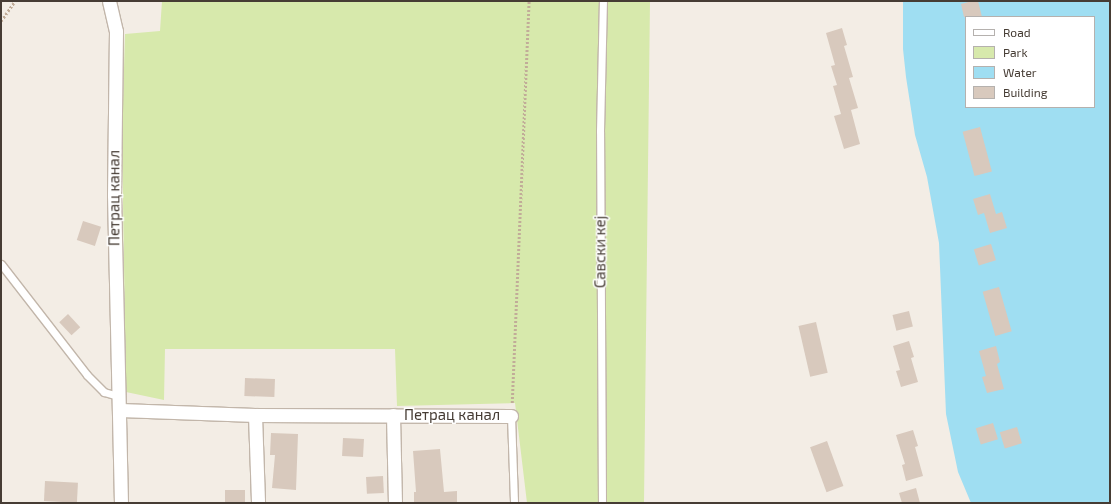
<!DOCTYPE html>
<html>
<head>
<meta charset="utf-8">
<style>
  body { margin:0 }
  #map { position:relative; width:1111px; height:504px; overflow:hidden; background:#f3ede5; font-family:"Exo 2",sans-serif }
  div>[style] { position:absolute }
  .green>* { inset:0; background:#d7e9ac }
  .water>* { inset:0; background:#9fdef2 }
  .building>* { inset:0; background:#d8c9bd; transform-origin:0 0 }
  .path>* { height:2.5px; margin-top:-1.25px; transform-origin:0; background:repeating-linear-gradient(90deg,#c1ac98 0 2px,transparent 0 4px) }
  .roads { filter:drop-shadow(1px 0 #c2b6aa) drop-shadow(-1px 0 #c2b6aa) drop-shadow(0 1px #c2b6aa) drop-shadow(0 -1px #c2b6aa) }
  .lane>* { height:7px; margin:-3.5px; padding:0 3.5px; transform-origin:3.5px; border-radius:3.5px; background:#fff }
  .street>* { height:13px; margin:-6.5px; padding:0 6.5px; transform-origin:6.5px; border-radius:6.5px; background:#fff }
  span { translate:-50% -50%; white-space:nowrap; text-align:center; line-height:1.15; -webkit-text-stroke:3px #fff; paint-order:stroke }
  .street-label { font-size:15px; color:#463c34 }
  .frame { position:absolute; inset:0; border:2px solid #463c34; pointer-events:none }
  .legend { position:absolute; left:965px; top:16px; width:130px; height:92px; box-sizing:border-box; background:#fff; border:1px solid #b5b1ae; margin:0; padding:5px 7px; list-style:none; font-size:12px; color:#463c34 }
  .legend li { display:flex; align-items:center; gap:8px; height:20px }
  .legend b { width:20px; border:1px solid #b5b1ae }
</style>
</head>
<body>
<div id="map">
  <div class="green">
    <i style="clip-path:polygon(162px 1px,650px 1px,644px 503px,527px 503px,515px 403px,397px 406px,395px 349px,165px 349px,164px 400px,126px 392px,122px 137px,125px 34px,160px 31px)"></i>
  </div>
  <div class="water">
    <i style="clip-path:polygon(evenodd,903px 1px,1110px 1px,1110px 503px,971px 503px,958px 472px,946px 414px,939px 243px,927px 177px,915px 135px,906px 77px,903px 49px,903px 1px,966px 17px,1094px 17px,1094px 107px,966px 107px,966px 17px)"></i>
  </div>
  <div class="building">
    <i style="clip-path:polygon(972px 1px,978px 1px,982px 17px,964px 17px,961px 4px)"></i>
    <i style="clip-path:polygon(842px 28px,847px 45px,844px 46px,853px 77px,849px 78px,858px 108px,851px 110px,860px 144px,844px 149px,834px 116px,841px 114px,833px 86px,837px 85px,831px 66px,835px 65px,826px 33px)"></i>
    <i style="left:980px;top:127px;width:46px;height:18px;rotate:75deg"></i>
    <i style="clip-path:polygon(990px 194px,996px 214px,1002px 212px,1007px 228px,990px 233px,984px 213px,978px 215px,973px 199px)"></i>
    <i style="left:83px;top:221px;width:19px;height:20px;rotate:18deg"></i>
    <i style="left:991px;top:244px;width:17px;height:18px;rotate:73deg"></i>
    <i style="left:999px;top:287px;width:46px;height:17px;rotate:74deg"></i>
    <i style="left:909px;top:311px;width:16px;height:17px;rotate:76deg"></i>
    <i style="left:68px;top:314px;width:18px;height:12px;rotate:47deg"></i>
    <i style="left:816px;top:322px;width:52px;height:18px;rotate:77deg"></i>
    <i style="clip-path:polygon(909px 341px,914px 357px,911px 358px,918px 382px,901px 387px,896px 371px,900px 370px,893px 346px)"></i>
    <i style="clip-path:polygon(996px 346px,1000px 362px,997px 364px,1004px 389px,987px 393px,982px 377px,986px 376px,979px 351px)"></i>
    <i style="left:245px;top:378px;width:30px;height:18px;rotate:2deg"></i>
    <i style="left:993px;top:423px;width:17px;height:18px;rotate:73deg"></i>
    <i style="left:1017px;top:427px;width:17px;height:18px;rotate:73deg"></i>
    <i style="clip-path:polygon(913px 430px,918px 446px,915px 447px,923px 476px,906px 481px,902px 465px,905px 464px,896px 435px)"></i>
    <i style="clip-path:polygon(271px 433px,298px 434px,296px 490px,272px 488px,275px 455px,270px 455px)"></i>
    <i style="left:343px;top:438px;width:21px;height:18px;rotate:3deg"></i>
    <i style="left:827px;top:441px;width:48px;height:18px;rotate:70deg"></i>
    <i style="clip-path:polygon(440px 449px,444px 492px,457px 491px,457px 502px,414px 503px,414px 492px,416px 492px,413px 451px)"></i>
    <i style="left:383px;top:476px;width:17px;height:17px;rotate:87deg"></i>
    <i style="left:45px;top:481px;width:33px;height:20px;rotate:3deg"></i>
    <i style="clip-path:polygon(916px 488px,920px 503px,902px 503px,899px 493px)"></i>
    <i style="left:245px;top:490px;width:13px;height:20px;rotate:90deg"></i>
  </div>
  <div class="path">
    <i style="left:1px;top:21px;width:24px;rotate:-55deg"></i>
    <i style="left:512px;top:403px;width:402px;rotate:-87.6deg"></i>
  </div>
  <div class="roads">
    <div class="lane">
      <i style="left:1px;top:264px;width:140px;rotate:52.2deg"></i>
      <i style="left:87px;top:375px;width:24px;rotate:45deg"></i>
      <i style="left:104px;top:392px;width:15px;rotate:16deg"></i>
      <i style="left:511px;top:416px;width:87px;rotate:88deg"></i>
      <i style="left:602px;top:503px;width:372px;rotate:-90.3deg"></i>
      <i style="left:600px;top:131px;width:130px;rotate:-88.7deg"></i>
    </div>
    <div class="street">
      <i style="left:109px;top:1px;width:31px;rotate:77deg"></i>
      <i style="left:116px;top:31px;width:164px;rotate:90.7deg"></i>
      <i style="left:114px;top:195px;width:308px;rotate:88.7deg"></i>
      <i style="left:120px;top:410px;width:135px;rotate:2.1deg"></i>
      <i style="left:255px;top:415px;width:256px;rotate:0.2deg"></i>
      <i style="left:255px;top:415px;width:88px;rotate:88deg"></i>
      <i style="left:393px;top:415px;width:88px;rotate:88.7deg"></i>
    </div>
  </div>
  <div class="street-label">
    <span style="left:114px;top:198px;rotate:-90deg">Петрац канал</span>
    <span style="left:600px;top:252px;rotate:-90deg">Савски кеј</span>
    <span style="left:452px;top:415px">Петрац канал</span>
  </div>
  <div class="frame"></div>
  <ul class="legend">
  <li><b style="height:5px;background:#fff"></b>Road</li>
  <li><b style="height:11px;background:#d7e9ac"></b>Park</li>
  <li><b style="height:11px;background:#9fdef2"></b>Water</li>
  <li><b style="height:11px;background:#d8c9bd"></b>Building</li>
  </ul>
</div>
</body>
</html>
